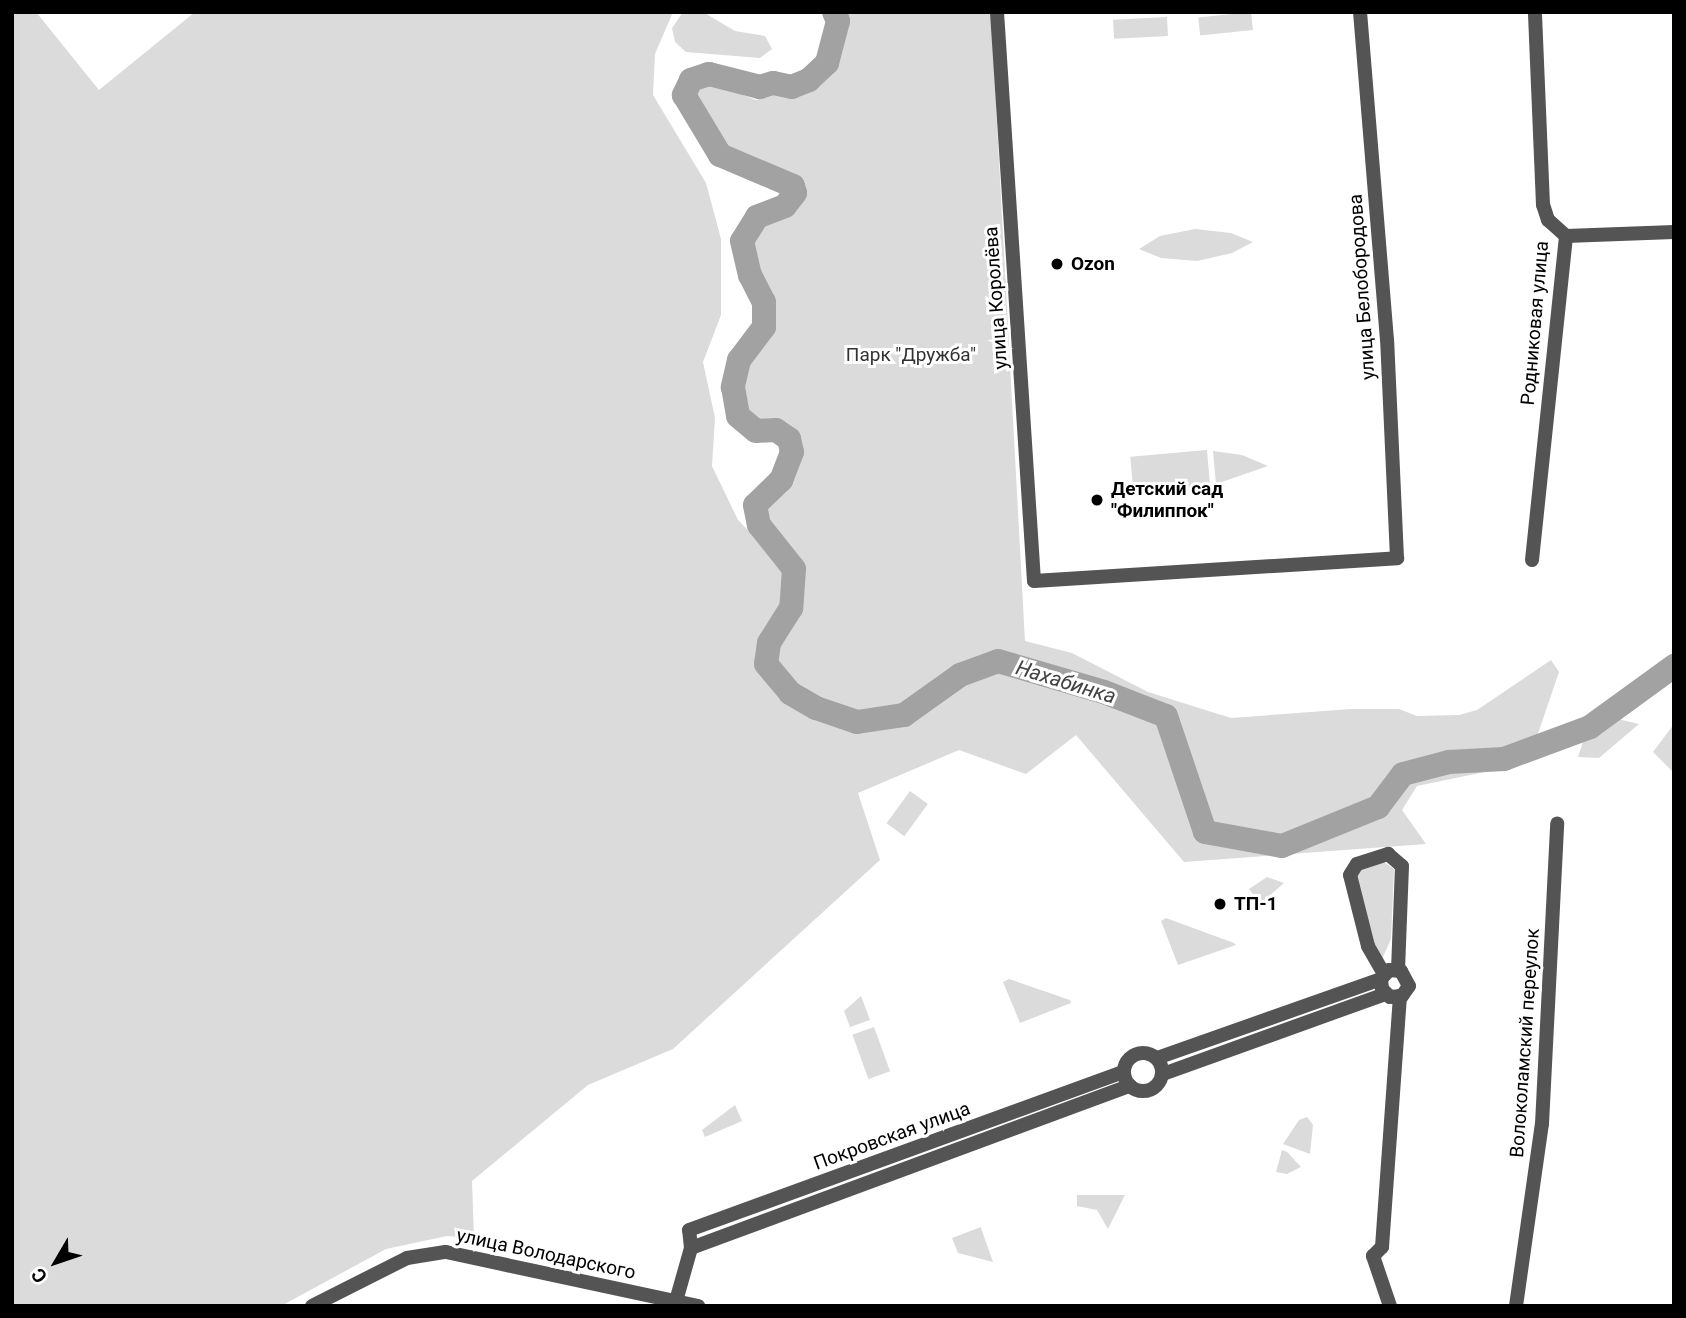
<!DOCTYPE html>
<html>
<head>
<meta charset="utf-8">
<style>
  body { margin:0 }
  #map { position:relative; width:1686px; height:1318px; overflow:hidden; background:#fff; font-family:Roboto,sans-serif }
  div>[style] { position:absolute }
  .green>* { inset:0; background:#dbdbdb; transform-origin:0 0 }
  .river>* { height:24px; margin:-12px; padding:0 12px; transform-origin:12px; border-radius:12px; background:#a2a2a2 }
  .minor>* { height:14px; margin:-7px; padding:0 7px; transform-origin:7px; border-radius:7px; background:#545454 }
  .minor>.ring { margin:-7px; padding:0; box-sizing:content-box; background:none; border:14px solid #545454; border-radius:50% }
  .tertiary>* { height:14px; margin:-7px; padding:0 7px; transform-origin:7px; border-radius:7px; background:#545454 }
  .dots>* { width:19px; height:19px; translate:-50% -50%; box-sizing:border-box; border:4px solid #fff; border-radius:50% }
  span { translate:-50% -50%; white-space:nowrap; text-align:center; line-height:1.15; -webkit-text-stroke:6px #fff; paint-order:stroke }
  .poi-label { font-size:19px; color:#000; font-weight:700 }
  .left { translate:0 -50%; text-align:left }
  .street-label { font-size:19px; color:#000 }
  .park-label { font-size:19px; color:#323232 }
  .water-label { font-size:21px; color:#434343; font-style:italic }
  .frame { position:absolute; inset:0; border:14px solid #000; pointer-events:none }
  .north { position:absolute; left:21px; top:1227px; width:70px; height:70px; -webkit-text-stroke:5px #fff; paint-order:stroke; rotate:231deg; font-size:19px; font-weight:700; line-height:28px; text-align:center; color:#000 }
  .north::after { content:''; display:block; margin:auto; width:24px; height:32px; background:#000; clip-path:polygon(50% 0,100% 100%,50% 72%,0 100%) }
</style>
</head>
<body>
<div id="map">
  <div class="green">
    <i style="clip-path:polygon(12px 12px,36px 12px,99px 90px,195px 12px,673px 12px,655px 54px,653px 95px,706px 183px,721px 239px,721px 315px,703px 362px,715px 418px,712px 466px,738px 520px,798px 582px,802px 576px,796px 559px,774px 536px,764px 507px,794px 473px,798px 442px,774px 425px,758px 423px,739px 398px,740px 382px,768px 329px,770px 314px,764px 284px,750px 257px,750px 242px,759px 228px,797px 197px,797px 182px,772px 165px,724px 151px,691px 98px,697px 83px,713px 83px,756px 100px,801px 89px,834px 49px,833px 12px,991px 12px,1025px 641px,1072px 653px,1148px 692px,1231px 718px,1351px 709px,1399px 709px,1417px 716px,1459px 715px,1477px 710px,1551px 660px,1559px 672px,1528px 763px,1417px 786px,1402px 810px,1426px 844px,1184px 862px,1076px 735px,1026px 774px,959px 750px,858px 793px,880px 860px,673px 1049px,588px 1085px,472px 1181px,474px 1238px,447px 1236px,386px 1249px,281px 1306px,12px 1306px)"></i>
    <i style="clip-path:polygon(683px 12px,703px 12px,735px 31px,765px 36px,772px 49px,760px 58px,686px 52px,675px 42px,672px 28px)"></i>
    <i style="left:1251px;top:12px;width:18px;height:53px;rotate:84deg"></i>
    <i style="left:1167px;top:17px;width:19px;height:54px;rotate:87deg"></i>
    <i style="clip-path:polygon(1195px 229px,1231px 233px,1253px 242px,1232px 253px,1197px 261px,1161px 258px,1139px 249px,1160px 236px)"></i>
    <i style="left:1207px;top:450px;width:38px;height:77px;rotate:85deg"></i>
    <i style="clip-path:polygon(1213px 451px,1242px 455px,1268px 466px,1216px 484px)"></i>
    <i style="clip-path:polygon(1618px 719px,1639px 724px,1599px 758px,1578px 757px,1584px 739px)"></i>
    <i style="clip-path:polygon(1674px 724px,1674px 773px,1653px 752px)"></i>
    <i style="left:910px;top:791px;width:22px;height:40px;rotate:36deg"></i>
    <i style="clip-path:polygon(1384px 862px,1394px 869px,1391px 939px,1382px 959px,1369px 939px,1354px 878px,1359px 866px)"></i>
    <i style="clip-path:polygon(1267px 877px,1284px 883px,1260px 904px,1249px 889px)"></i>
    <i style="clip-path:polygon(1166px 918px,1234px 943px,1236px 945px,1178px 965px,1161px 921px)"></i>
    <i style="clip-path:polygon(1009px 979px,1070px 1000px,1071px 1003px,1020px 1023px,1003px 982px)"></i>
    <i style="clip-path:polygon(861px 996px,870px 1020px,850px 1027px,844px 1011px)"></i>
    <i style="left:874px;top:1027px;width:47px;height:23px;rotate:70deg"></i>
    <i style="clip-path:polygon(735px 1105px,742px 1121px,705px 1137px,702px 1130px)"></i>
    <i style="clip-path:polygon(1307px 1117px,1313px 1125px,1310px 1154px,1283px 1144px,1299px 1120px)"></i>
    <i style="clip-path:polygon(1282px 1150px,1287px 1152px,1301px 1167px,1287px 1174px,1276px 1172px)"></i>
    <i style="clip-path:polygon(1077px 1195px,1125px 1195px,1108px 1229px,1097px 1210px,1077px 1206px)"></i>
    <i style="clip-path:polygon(981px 1227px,981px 1228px,993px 1262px,958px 1253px,952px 1238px)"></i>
  </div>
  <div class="river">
    <i style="left:834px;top:12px;width:10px;rotate:66deg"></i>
    <i style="left:838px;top:21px;width:43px;rotate:104.7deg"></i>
    <i style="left:827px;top:63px;width:25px;rotate:137deg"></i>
    <i style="left:809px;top:80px;width:18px;rotate:158deg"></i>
    <i style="left:792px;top:87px;width:19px;rotate:-168deg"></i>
    <i style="left:773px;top:83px;width:14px;rotate:163deg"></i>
    <i style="left:760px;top:87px;width:53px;rotate:-165.7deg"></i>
    <i style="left:709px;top:74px;width:19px;rotate:162deg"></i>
    <i style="left:691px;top:80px;width:17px;rotate:115deg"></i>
    <i style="left:684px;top:95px;width:70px;rotate:59deg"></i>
    <i style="left:720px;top:155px;width:79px;rotate:23deg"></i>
    <i style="left:793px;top:186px;width:7px;rotate:74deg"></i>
    <i style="left:795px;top:193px;width:16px;rotate:128deg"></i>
    <i style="left:785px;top:206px;width:30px;rotate:159deg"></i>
    <i style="left:757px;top:217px;width:28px;rotate:122deg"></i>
    <i style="left:742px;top:241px;width:35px;rotate:77deg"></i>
    <i style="left:750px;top:275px;width:30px;rotate:63deg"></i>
    <i style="left:764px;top:302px;width:25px;rotate:90deg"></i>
    <i style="left:764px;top:327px;width:41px;rotate:127.1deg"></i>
    <i style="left:739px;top:360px;width:28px;rotate:103deg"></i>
    <i style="left:733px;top:387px;width:29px;rotate:80deg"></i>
    <i style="left:738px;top:416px;width:23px;rotate:40deg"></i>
    <i style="left:756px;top:431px;width:20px;rotate:-3deg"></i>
    <i style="left:776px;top:430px;width:16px;rotate:35deg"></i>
    <i style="left:789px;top:439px;width:13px;rotate:77deg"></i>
    <i style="left:792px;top:452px;width:30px;rotate:111deg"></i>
    <i style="left:781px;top:480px;width:36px;rotate:136deg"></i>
    <i style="left:755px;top:505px;width:20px;rotate:79deg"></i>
    <i style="left:759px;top:525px;width:56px;rotate:51.5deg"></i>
    <i style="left:794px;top:569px;width:39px;rotate:94deg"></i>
    <i style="left:791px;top:608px;width:41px;rotate:122.2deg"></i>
    <i style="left:769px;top:643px;width:21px;rotate:98deg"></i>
    <i style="left:766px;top:664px;width:38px;rotate:50deg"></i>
    <i style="left:790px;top:693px;width:30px;rotate:30deg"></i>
    <i style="left:816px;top:708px;width:43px;rotate:18.9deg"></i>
    <i style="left:857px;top:722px;width:48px;rotate:-8.5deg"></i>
    <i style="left:904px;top:715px;width:69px;rotate:-35.5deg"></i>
    <i style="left:960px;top:675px;width:40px;rotate:-20.2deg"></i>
    <i style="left:998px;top:661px;width:110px;rotate:16.3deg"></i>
    <i style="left:1104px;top:692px;width:66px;rotate:21.2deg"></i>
    <i style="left:1166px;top:716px;width:122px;rotate:71.4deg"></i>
    <i style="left:1205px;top:832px;width:78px;rotate:10.3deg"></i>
    <i style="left:1282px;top:846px;width:104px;rotate:-22.1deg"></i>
    <i style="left:1378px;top:807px;width:41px;rotate:-52.9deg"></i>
    <i style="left:1403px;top:774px;width:48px;rotate:-14.6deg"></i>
    <i style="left:1449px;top:762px;width:55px;rotate:-3.1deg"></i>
    <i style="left:1504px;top:759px;width:92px;rotate:-20.4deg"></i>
    <i style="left:1590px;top:727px;width:104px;rotate:-36deg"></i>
  </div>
  <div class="minor">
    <i style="left:997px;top:12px;width:570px;rotate:86.28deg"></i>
    <i style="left:1034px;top:581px;width:364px;rotate:-3.6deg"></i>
    <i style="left:1397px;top:558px;width:218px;rotate:-92.6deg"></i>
    <i style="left:1387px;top:340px;width:329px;rotate:-94.7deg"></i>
    <i style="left:1566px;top:236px;width:108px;rotate:-2.1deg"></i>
    <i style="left:1532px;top:560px;width:326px;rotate:-84deg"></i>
    <i style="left:1566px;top:236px;width:24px;rotate:-138deg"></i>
    <i style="left:1548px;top:220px;width:16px;rotate:-108deg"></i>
    <i style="left:1543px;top:205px;width:193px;rotate:-92.4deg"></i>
    <i style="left:1384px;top:974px;width:32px;rotate:-120deg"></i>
    <i style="left:1368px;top:946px;width:73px;rotate:-104.2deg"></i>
    <i style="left:1350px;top:875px;width:13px;rotate:-58deg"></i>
    <i style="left:1357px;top:864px;width:33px;rotate:-18deg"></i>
    <i style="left:1388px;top:854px;width:18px;rotate:41deg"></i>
    <i style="left:1402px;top:866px;width:104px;rotate:92.2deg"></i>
    <i class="ring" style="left:1124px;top:1053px;width:24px;height:24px"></i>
    <i style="left:1157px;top:1058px;width:238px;rotate:-19.4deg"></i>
    <i style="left:1381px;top:979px;width:12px;rotate:-48deg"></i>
    <i style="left:1389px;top:970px;width:12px;rotate:5deg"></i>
    <i style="left:1401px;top:971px;width:17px;rotate:62deg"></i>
    <i style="left:1409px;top:986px;width:12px;rotate:125deg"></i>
    <i style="left:1402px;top:996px;width:12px;rotate:175deg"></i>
    <i style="left:1390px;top:997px;width:11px;rotate:-135deg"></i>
    <i style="left:1382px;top:989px;width:10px;rotate:-96deg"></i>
    <i style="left:1163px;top:1074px;width:236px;rotate:-19.8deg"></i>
    <i style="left:691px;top:1248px;width:468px;rotate:-20.3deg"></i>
    <i style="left:676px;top:1301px;width:55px;rotate:-74.2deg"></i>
    <i style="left:691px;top:1248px;width:18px;rotate:-96deg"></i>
    <i style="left:689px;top:1230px;width:463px;rotate:-20deg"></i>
    <i style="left:1390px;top:1306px;width:53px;rotate:-108.8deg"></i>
    <i style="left:1373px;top:1256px;width:13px;rotate:-45deg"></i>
    <i style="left:1382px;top:1247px;width:252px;rotate:-85.9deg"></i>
    <i style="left:1516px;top:1306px;width:184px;rotate:-81.9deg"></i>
    <i style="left:1542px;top:1124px;width:301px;rotate:-87.1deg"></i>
  </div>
  <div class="tertiary">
    <i style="left:312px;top:1306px;width:106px;rotate:-26.8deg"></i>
    <i style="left:407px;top:1258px;width:39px;rotate:-9deg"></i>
    <i style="left:446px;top:1252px;width:258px;rotate:12.1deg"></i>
  </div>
  <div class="dots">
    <i style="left:1057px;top:264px;background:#000"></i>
    <i style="left:1097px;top:500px;background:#000"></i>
    <i style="left:1220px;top:904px;background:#000"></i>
  </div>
  <div class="poi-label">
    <span class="left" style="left:1071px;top:264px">Ozon</span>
    <span class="left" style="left:1111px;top:500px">Детский сад<br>"Филиппок"</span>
    <span class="left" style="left:1234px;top:904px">ТП-1</span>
  </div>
  <div class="street-label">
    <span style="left:1362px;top:287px;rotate:-94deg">улица Белобородова</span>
    <span style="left:996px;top:298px;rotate:-94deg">улица Королёва</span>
    <span style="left:1535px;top:323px;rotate:-85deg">Родниковая улица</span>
    <span style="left:1525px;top:1043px;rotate:-86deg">Волоколамский переулок</span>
    <span style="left:892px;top:1136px;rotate:-20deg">Покровская улица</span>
    <span style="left:546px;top:1254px;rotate:12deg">улица Володарского</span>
  </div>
  <div class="park-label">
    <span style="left:911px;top:355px">Парк "Дружба"</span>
  </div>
  <div class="water-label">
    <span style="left:1066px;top:682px;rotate:17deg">Нахабинка</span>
  </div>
  <div class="frame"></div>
  <div class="north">С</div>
</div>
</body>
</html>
